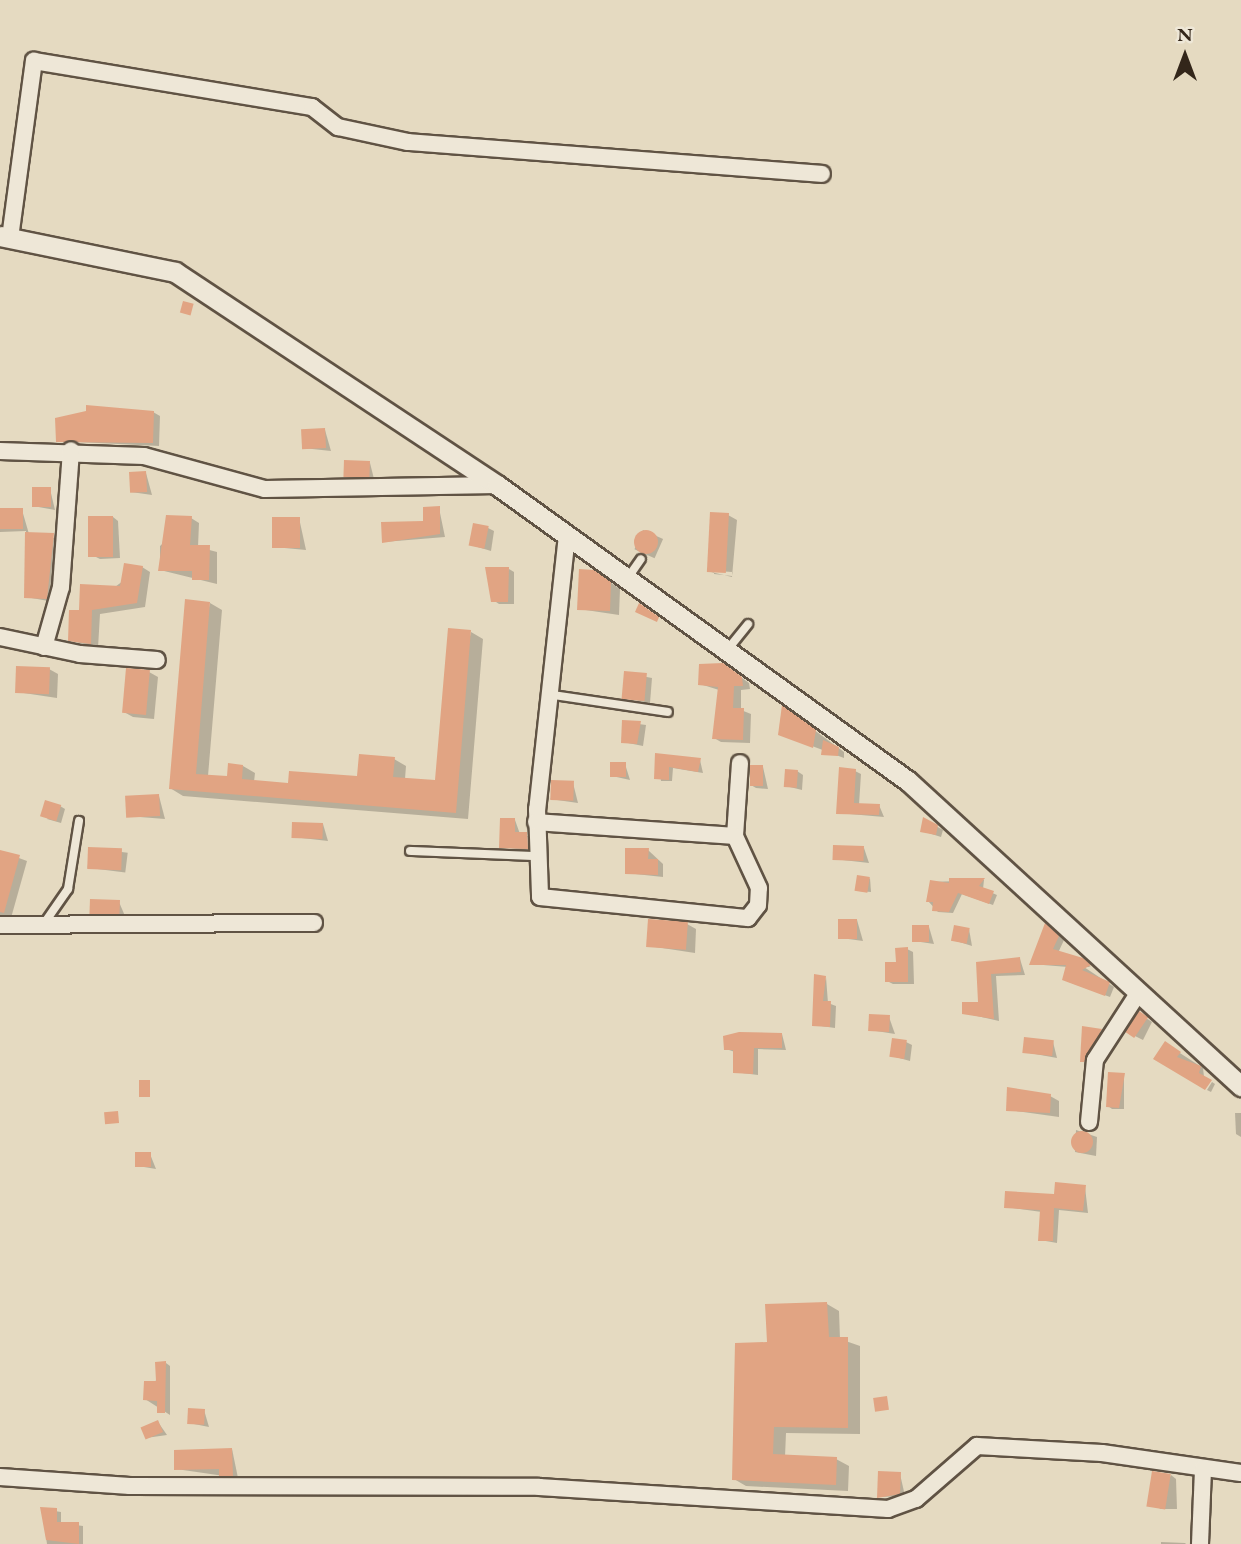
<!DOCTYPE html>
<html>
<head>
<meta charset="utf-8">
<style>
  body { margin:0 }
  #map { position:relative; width:1241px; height:1544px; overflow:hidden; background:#e5dac1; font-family:"EB Garamond",serif }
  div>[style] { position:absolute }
  .shadow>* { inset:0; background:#0003; transform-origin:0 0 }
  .building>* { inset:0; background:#e1a483; transform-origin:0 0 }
  .round { border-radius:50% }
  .roads { filter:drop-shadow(2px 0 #605344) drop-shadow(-2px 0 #605344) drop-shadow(0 2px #605344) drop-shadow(0 -2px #605344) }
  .service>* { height:8px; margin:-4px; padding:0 4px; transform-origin:4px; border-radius:4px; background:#eee7d7 }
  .minor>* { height:16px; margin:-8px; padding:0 8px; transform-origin:8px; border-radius:8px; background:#eee7d7 }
  .tertiary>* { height:19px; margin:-9.5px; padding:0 9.5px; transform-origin:9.5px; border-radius:9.5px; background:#eee7d7 }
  span { translate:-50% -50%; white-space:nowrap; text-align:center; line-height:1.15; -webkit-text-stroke:6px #eee7d7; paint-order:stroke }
  .north { position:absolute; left:1150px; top:21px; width:70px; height:70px; -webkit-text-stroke:5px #eee7d7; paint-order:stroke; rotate:0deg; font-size:19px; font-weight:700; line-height:28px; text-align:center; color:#33261a }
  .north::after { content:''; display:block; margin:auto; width:24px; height:32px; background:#33261a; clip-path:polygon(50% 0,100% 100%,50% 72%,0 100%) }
</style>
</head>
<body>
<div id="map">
  <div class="shadow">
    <i style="clip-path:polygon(153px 412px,160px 416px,159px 446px,58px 441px)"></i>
    <i style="clip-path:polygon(325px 430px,331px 451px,303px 448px)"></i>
    <i style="clip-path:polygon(370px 463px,374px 479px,345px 476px)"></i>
    <i style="clip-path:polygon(146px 473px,152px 495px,131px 492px)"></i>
    <i style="clip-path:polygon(50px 489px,55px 510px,33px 506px)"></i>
    <i style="clip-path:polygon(439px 508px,445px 537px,384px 542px,425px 522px)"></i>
    <i style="clip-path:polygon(22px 510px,29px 534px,62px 539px,54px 602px,26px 597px,26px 531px,0 532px,0 511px)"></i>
    <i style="clip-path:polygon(evenodd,728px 515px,737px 520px,732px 577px,707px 571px,728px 515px,714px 571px,733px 572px,732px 576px,714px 574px,714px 571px)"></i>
    <i style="clip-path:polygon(113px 517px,118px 521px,120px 558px,100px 559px,94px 556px)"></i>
    <i style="clip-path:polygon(191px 518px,199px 523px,198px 547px,217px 552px,217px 584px,160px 570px,160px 546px)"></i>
    <i style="clip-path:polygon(299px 518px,306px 550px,274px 547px)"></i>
    <i style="clip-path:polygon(488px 528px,494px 531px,491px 551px,471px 545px)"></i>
    <i style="left:643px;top:530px;width:22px;height:21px;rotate:24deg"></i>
    <i style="clip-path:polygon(142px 567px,150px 572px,145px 607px,100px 614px,98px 648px,69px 640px,81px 612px)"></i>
    <i style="clip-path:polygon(509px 569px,514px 572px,514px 604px,499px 604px,493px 600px)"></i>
    <i style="clip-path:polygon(603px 577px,620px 589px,619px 615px,579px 609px)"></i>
    <i style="clip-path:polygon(210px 603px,222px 610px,208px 776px,229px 778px,243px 766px,255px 773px,254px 782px,290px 785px,358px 778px,394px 759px,406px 766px,405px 779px,437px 782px,471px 632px,483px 639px,468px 819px,183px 796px,170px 788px)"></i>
    <i style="clip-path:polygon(49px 669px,58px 674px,57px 698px,17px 692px)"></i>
    <i style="clip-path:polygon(149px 672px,158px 677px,154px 719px,133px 717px,124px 712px)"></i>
    <i style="clip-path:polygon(626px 673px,652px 678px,650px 703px,624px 698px)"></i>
    <i style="clip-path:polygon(742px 678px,749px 683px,750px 689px,741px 690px,741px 710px,751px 714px,750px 743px,721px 742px,714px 738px,719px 690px,700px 684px)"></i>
    <i style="clip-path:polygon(791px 713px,844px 752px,844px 758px,780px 734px)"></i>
    <i style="clip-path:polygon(624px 722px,646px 725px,643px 746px,623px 742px)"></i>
    <i style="clip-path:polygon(657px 755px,700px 760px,703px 773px,673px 768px,672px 781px,661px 781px)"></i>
    <i style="clip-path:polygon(625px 764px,630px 780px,612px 776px)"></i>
    <i style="clip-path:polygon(763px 767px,768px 789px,756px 788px,751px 785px)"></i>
    <i style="clip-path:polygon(797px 771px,803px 775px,802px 790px,786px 786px)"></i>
    <i style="clip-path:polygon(855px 771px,861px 774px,859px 805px,879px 805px,884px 817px,838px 813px)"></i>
    <i style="clip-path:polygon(573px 783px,578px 803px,550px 799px)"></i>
    <i style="clip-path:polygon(159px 796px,165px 819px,127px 816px)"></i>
    <i style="clip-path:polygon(60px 806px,65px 809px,61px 823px,47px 819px)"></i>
    <i style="clip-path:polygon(924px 819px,943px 830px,941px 837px,922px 831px)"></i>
    <i style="clip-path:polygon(515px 820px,520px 834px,532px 837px,533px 851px,501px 847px)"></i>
    <i style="clip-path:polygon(323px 824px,328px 841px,293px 837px)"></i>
    <i style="left:90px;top:848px;width:38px;height:20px;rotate:7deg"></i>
    <i style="clip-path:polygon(864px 848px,869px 863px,834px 859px)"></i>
    <i style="clip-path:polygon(648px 850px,663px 864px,663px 877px,626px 873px)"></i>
    <i style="clip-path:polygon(0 851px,27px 861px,11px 918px,0 923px)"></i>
    <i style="clip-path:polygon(870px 878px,871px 892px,859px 891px)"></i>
    <i style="clip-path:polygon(984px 880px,983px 889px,997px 895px,993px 905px,962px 894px,953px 913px,938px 912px,928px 901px,931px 882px)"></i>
    <i style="clip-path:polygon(119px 902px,125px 916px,91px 913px)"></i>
    <i style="clip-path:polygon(857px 920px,863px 941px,841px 938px)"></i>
    <i style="clip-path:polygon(687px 924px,696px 929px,695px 953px,649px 946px)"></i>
    <i style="clip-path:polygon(929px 927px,934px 944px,914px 941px)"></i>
    <i style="clip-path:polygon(969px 929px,972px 946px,953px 940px)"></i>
    <i style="clip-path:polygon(1051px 929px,1064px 940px,1058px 953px,1091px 967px,1084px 967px,1114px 987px,1110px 997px,1069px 982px,1068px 967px,1031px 964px)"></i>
    <i style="clip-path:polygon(907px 949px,913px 952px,914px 984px,893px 984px,887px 981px)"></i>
    <i style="clip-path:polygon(1020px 959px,1025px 975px,996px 976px,999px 1021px,964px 1013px,980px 1004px,978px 963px)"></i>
    <i style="clip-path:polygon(826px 977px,828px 1003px,836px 1006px,835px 1028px,814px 1025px)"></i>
    <i style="clip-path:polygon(1140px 1014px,1152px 1022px,1143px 1040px,1129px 1033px)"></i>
    <i style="clip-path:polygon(889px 1017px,895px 1034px,870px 1030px)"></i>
    <i style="clip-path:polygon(1084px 1028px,1107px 1034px,1090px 1064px,1086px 1061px)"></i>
    <i style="clip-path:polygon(782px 1034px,786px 1050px,758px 1049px,758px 1075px,734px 1072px,735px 1052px,726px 1049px)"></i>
    <i style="clip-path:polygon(906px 1042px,912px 1045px,910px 1061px,892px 1056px)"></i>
    <i style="clip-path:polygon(1053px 1042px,1057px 1058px,1024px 1052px)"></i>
    <i style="clip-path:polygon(1166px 1044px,1203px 1068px,1204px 1077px,1155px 1059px)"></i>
    <i style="clip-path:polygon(1124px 1074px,1124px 1109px,1112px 1109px,1108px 1106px)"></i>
    <i style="clip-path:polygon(1212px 1082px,1215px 1084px,1211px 1092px,1207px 1090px)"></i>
    <i style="clip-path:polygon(1050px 1096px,1059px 1101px,1059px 1117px,1008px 1110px)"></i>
    <i style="clip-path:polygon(1235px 1113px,1241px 1113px,1241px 1137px,1236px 1134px)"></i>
    <i style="clip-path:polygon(1076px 1130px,1097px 1137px,1096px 1156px,1075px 1152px)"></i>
    <i style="clip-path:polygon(150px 1154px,156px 1169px,138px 1166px)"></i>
    <i style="clip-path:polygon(1085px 1187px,1088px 1213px,1059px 1210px,1057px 1243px,1040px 1240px,1042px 1212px,1006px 1207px)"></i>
    <i style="clip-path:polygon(827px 1304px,839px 1311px,840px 1339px,860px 1346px,860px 1434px,786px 1433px,785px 1457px,836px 1459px,849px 1466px,848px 1491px,746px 1486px,734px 1479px)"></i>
    <i style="clip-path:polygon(166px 1363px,170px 1366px,170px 1415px,145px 1399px)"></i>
    <i style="clip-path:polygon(204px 1410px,209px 1427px,189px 1423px)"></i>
    <i style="clip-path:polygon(158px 1422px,167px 1435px,146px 1438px)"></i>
    <i style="clip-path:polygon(232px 1449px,238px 1478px,176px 1469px)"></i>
    <i style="clip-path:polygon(900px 1474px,905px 1496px,879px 1497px)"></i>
    <i style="clip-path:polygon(1171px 1475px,1176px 1479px,1177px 1509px,1161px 1509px,1155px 1506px)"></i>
    <i style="clip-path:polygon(42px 1509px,61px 1512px,61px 1523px,83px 1526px,83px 1544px,47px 1544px)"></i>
    <i style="clip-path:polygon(1161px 1542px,1185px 1543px,1186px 1544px,1161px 1544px)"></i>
  </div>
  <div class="building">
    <i style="left:183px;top:301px;width:11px;height:12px;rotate:15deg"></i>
    <i style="clip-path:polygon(86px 405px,154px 411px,153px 443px,56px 442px,55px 418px,86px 411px)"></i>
    <i style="left:325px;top:428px;width:20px;height:24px;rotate:87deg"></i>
    <i style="left:344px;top:460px;width:26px;height:17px;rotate:2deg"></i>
    <i style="left:146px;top:471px;width:21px;height:17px;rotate:87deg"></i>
    <i style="left:32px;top:487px;width:19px;height:20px"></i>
    <i style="clip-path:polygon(440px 506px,440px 534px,382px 543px,381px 522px,423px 521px,423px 507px)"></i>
    <i style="left:23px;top:508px;width:21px;height:23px;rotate:90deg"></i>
    <i style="left:710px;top:512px;width:19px;height:60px;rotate:3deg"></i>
    <i style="clip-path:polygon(166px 515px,192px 516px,190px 545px,210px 545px,209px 580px,192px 580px,192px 571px,158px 571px)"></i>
    <i style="left:88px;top:516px;width:25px;height:41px"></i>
    <i style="left:272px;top:517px;width:28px;height:31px"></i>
    <i style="left:473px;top:523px;width:16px;height:23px;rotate:11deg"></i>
    <i class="round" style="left:634px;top:530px;width:24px;height:24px"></i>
    <i style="clip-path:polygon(25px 532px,54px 533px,47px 599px,24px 598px)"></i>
    <i style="clip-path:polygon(124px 563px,143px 566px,137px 603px,92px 610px,91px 644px,68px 641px,69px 610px,79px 610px,80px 584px,120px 586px)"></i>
    <i style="clip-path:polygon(485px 567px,509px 567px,508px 602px,491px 602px)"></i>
    <i style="clip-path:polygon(579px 569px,594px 570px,611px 582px,610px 611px,577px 610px)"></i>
    <i style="clip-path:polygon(185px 599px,210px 602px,196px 774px,227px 776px,228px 763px,243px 765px,242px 779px,288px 783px,289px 771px,357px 776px,359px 754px,395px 757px,393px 777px,435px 780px,448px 628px,471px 630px,456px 813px,169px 789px)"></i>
    <i style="clip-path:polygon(639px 603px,659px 617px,657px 622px,635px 612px)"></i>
    <i style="clip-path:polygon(723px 663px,742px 677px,743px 686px,734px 686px,733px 708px,744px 708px,743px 740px,712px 739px,718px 687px,698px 685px,699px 664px)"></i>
    <i style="left:16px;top:666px;width:34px;height:27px;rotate:2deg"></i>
    <i style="left:126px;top:668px;width:24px;height:45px;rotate:5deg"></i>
    <i style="left:624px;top:671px;width:23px;height:28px;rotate:5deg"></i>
    <i style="clip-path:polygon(782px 705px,816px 730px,813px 748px,778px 735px)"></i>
    <i style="clip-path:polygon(622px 720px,641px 721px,637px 744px,621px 743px)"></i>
    <i style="clip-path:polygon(823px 740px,839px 747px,838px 756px,821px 755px)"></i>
    <i style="clip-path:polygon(655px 753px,701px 758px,698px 772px,669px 767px,669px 780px,654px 779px)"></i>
    <i style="left:610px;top:762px;width:16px;height:15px"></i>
    <i style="left:750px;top:765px;width:13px;height:21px"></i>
    <i style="clip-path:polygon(839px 767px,856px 769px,854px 803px,880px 804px,879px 815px,836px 814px)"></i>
    <i style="left:785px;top:769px;width:13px;height:18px;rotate:4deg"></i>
    <i style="left:551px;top:780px;width:23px;height:20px;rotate:2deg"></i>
    <i style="left:159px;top:794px;width:22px;height:34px;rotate:87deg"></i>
    <i style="left:45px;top:800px;width:17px;height:17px;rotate:17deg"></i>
    <i style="clip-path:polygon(923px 817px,938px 825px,936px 835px,920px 832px)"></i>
    <i style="clip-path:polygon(500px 818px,515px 818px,515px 832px,527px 832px,528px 849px,499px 848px)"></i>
    <i style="left:292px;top:822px;width:31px;height:16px;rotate:2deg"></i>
    <i style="left:833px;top:845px;width:31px;height:15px;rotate:2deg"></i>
    <i style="left:88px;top:847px;width:34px;height:22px;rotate:2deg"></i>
    <i style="clip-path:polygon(625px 848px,649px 848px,648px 859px,658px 859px,658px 875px,625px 874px)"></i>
    <i style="clip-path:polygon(0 850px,20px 855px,4px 913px,0 912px)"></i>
    <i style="left:857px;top:875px;width:13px;height:16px;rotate:9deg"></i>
    <i style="clip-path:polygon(949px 878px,985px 878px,979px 886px,994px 891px,989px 904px,958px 893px,949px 912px,932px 911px,933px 902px,926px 902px,930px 880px,949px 883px)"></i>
    <i style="left:90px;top:899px;width:30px;height:15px;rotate:2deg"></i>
    <i style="left:648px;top:919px;width:40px;height:28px;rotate:4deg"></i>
    <i style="left:838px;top:919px;width:19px;height:20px"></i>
    <i style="clip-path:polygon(1045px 923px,1059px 936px,1053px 949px,1083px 958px,1091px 965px,1082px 970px,1110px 982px,1105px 996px,1062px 980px,1066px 965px,1029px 965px)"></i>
    <i style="left:912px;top:925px;width:17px;height:17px"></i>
    <i style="left:954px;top:925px;width:16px;height:16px;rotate:11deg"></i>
    <i style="clip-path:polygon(908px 947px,908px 982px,885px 982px,885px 962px,896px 962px,895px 948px)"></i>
    <i style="clip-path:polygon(1020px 957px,1021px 972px,991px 974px,994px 1019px,962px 1014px,962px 1002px,978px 1002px,976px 962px)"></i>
    <i style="clip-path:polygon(814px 974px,826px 976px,823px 1001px,831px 1001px,830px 1027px,812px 1026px)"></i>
    <i style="left:1139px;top:1011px;width:11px;height:25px;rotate:34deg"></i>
    <i style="left:869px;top:1014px;width:21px;height:17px;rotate:3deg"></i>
    <i style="clip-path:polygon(1082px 1026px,1102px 1029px,1084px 1062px,1080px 1062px)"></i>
    <i style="clip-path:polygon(739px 1032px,782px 1033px,782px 1048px,754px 1048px,753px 1074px,733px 1073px,733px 1050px,724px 1050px,723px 1036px)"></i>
    <i style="left:1024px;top:1037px;width:30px;height:16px;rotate:6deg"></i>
    <i style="left:892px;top:1038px;width:15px;height:19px;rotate:8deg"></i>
    <i style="clip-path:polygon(1165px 1041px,1181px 1052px,1177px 1057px,1201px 1066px,1199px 1073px,1212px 1080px,1205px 1090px,1153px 1059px)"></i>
    <i style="clip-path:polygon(1108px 1072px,1125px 1073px,1119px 1108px,1106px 1107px)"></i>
    <i style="left:139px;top:1080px;width:11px;height:17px"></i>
    <i style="clip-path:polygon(1007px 1087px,1051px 1094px,1050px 1113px,1006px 1111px)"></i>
    <i style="left:118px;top:1111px;width:12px;height:14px;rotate:85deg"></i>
    <i class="round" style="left:1071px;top:1131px;width:22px;height:22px"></i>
    <i style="left:135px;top:1152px;width:16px;height:15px"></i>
    <i style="clip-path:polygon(1055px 1182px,1086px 1185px,1083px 1211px,1054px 1208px,1053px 1241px,1038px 1241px,1040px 1210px,1004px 1208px,1005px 1191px,1054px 1194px)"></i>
    <i style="clip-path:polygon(827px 1302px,829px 1337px,848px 1337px,848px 1428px,774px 1427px,773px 1454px,837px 1457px,836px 1485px,732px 1480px,735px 1343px,767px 1342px,765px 1304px)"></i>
    <i style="clip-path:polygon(166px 1361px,165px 1413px,157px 1413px,157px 1401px,143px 1400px,144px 1381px,156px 1381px,155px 1362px)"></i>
    <i style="left:887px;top:1396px;width:14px;height:14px;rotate:82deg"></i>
    <i style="left:188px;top:1408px;width:17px;height:16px;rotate:3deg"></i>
    <i style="left:158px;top:1420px;width:13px;height:19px;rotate:67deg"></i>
    <i style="clip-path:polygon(232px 1448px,233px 1476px,219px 1476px,219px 1469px,174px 1470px,174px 1450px)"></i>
    <i style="clip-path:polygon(878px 1471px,901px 1472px,900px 1494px,877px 1498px)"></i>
    <i style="left:1152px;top:1471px;width:19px;height:36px;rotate:9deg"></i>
    <i style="clip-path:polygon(40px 1507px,57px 1508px,57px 1522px,79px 1522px,79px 1544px,46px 1540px)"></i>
  </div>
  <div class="roads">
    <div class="service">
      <i style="left:627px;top:579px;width:24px;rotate:-55deg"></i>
      <i style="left:728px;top:649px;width:32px;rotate:-51deg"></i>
      <i style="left:553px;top:695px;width:116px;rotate:8.4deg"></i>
      <i style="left:410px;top:851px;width:125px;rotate:2.3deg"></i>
      <i style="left:43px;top:925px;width:44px;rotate:-55.2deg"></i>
      <i style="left:68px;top:889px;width:69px;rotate:-80.8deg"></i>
    </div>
    <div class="minor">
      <i style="left:10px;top:238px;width:179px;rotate:-82.3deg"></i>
      <i style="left:34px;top:61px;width:282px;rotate:9.4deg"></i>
      <i style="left:312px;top:107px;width:33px;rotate:38deg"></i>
      <i style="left:338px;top:127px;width:72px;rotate:12.1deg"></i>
      <i style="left:408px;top:142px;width:415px;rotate:4.4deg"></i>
      <i style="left:0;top:451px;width:144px;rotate:2deg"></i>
      <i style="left:144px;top:456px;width:125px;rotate:15.3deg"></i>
      <i style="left:265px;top:489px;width:232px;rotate:-1deg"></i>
      <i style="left:567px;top:535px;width:276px;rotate:96.2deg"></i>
      <i style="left:537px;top:809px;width:88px;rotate:88deg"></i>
      <i style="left:540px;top:897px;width:209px;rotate:5.8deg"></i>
      <i style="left:748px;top:918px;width:16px;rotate:-52deg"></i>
      <i style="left:758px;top:905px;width:17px;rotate:-87deg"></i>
      <i style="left:759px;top:888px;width:57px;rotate:-114.8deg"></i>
      <i style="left:735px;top:836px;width:73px;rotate:-86.1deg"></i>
      <i style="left:0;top:637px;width:82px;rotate:12deg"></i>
      <i style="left:80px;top:654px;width:77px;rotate:4.5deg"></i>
      <i style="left:44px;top:647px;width:62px;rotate:-74.2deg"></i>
      <i style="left:61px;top:587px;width:137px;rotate:-85.8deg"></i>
      <i style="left:536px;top:822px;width:199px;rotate:4deg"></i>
      <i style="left:0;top:925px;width:314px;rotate:-0.4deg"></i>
      <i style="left:1089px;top:1122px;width:62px;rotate:-84.5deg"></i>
      <i style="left:1095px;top:1060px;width:81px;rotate:-57.1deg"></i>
      <i style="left:0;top:1477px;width:130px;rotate:4deg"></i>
      <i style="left:130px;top:1486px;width:409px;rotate:0.1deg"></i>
      <i style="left:539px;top:1487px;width:350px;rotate:3.6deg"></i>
      <i style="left:888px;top:1509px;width:30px;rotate:-20deg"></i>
      <i style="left:916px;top:1499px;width:81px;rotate:-41deg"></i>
      <i style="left:977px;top:1446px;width:125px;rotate:3.2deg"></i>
      <i style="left:1102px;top:1453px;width:140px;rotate:8.2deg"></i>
      <i style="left:1200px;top:1544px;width:76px;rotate:-87.7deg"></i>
    </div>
    <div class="tertiary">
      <i style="left:0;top:236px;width:179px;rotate:11.6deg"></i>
      <i style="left:175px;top:272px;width:386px;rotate:33.5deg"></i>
      <i style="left:497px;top:485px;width:506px;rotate:35.76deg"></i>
      <i style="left:908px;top:781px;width:452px;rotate:42.5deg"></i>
    </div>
  </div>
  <div class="north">N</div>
</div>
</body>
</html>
